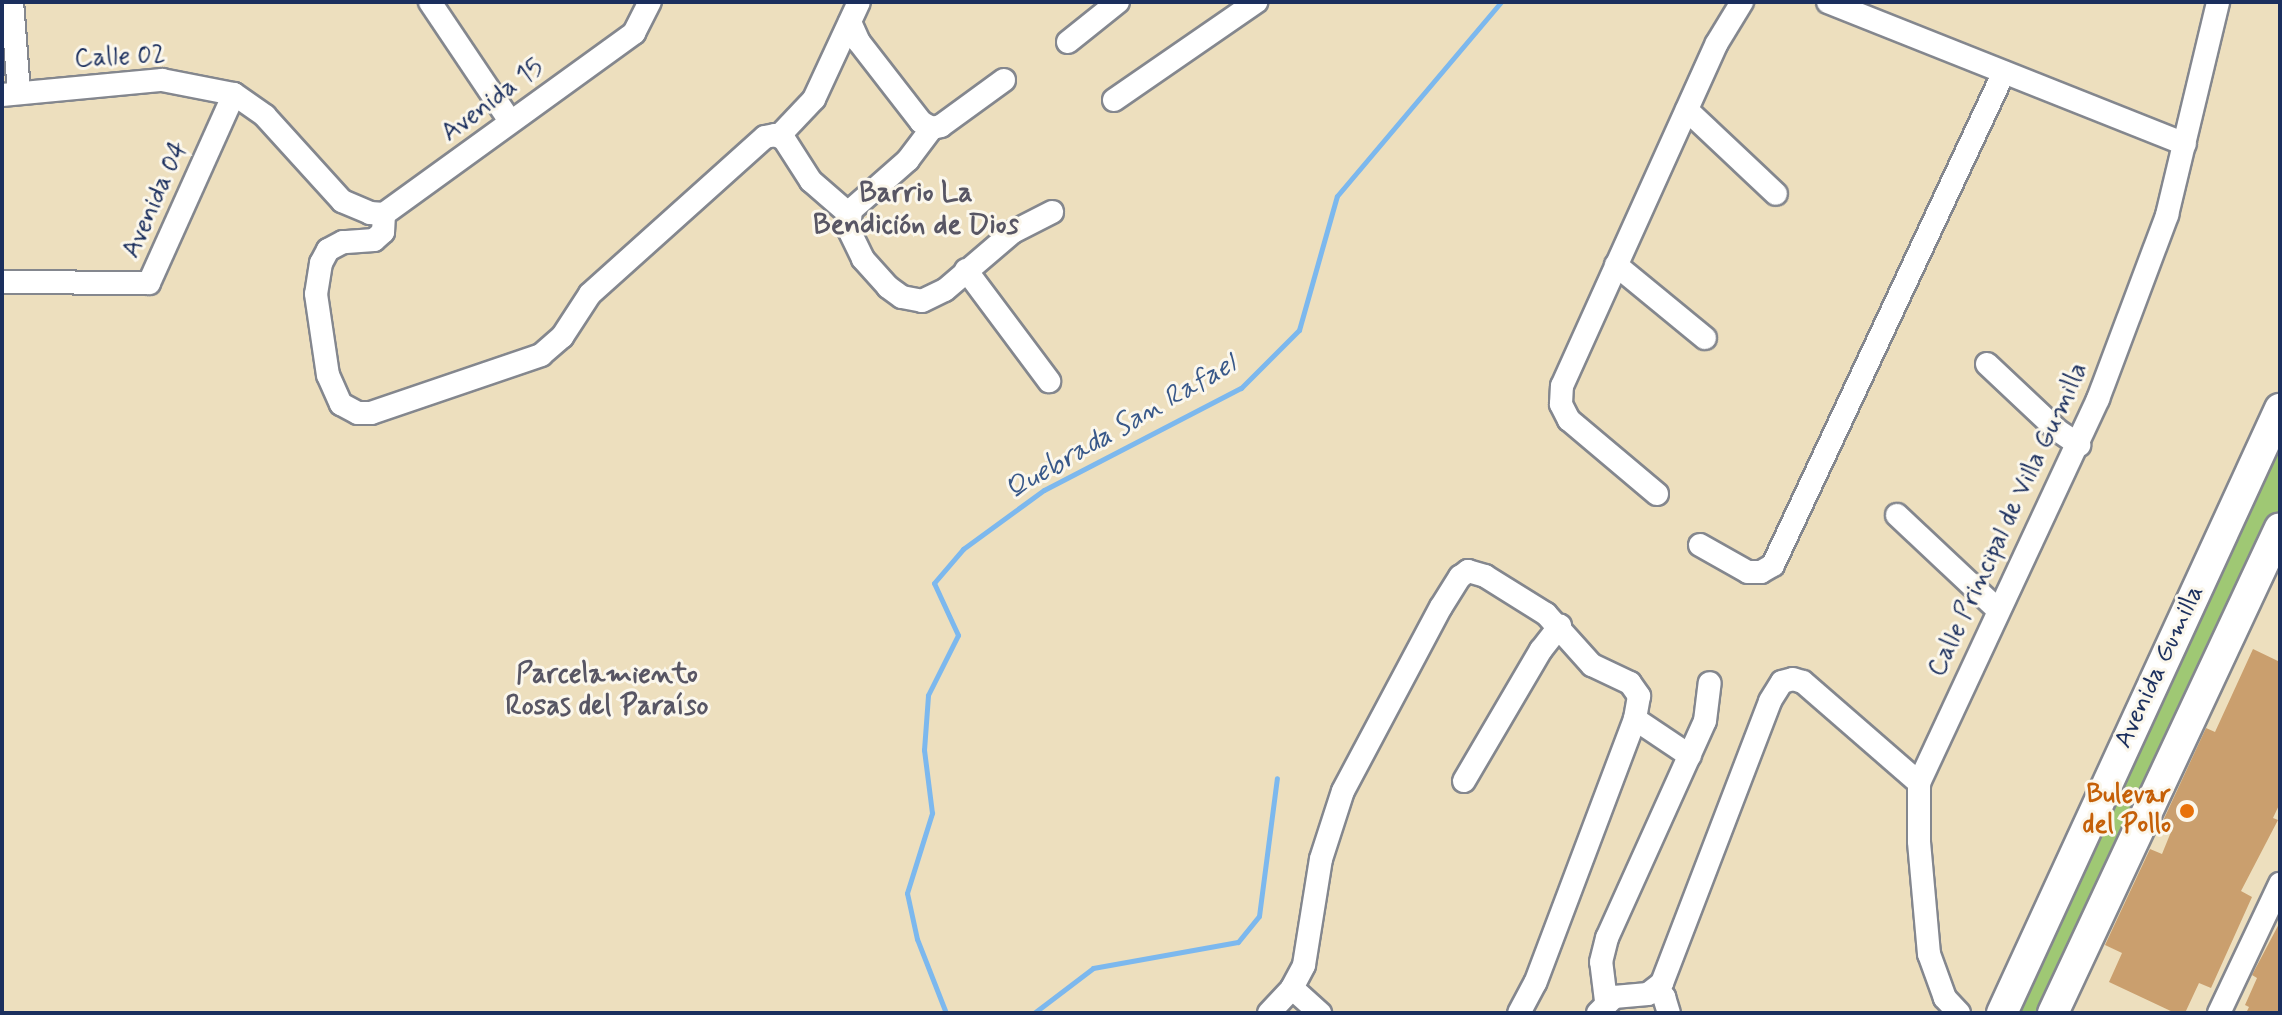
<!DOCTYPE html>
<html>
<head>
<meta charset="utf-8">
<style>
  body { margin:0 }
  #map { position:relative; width:2282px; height:1015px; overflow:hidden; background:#eddfbe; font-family:Mynerve,sans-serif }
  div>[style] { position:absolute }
  .green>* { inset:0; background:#9fc874 }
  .stream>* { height:5px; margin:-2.5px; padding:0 2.5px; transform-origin:2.5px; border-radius:2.5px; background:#7cb8ee }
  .building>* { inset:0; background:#ca9f6e }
  .roads { filter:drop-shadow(2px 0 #84878e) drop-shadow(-2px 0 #84878e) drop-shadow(0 2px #84878e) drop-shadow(0 -2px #84878e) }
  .street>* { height:22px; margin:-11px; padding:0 11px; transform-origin:11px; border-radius:11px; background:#fff }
  .secondary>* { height:30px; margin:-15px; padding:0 15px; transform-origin:15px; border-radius:15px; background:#fff }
  .dots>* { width:22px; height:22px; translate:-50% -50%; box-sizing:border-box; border:4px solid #fbf7ec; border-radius:50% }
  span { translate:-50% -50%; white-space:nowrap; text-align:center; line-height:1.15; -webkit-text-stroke:6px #fbf7ec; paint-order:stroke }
  .street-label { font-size:26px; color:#1b2f5e }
  .food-label { font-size:26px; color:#c56008; font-weight:700 }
  .right { translate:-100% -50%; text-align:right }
  .neighbourhood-label { font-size:28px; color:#585664; font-weight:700 }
  .water-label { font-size:28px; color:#385889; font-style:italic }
  .frame { position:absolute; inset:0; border:4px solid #1b2f5e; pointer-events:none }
</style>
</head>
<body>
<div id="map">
  <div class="green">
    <i style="clip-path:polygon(2280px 414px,2280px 524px,2051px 1013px,2005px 1013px)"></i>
  </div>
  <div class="stream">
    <i style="left:946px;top:1013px;width:79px;rotate:-111.4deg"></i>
    <i style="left:917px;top:939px;width:47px;rotate:-102.3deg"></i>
    <i style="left:907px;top:893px;width:84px;rotate:-72.6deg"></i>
    <i style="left:932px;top:813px;width:64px;rotate:-97.2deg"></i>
    <i style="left:924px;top:750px;width:55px;rotate:-85.8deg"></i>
    <i style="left:928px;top:695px;width:67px;rotate:-63.4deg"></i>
    <i style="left:958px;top:635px;width:57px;rotate:-114.8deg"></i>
    <i style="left:934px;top:583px;width:45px;rotate:-49.5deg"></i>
    <i style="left:963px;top:549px;width:100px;rotate:-36.1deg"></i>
    <i style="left:1044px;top:490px;width:222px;rotate:-27.4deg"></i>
    <i style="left:1241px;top:388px;width:82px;rotate:-45deg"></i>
    <i style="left:1299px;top:330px;width:139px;rotate:-74.2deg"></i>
    <i style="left:1337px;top:196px;width:254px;rotate:-49.8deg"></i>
    <i style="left:1034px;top:1013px;width:74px;rotate:-37.3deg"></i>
    <i style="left:1093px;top:968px;width:147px;rotate:-10.2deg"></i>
    <i style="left:1238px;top:942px;width:33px;rotate:-51deg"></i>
    <i style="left:1259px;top:916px;width:139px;rotate:-82.6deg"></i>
  </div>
  <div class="building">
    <i style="clip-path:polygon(2253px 649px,2280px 662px,2280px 803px,2273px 818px,2278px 820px,2241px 891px,2252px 897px,2211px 988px,2199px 983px,2185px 1013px,2175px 1013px,2109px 982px,2122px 953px,2105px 945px,2150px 849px,2162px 854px,2173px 827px,2162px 823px,2206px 728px,2215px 732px)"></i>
    <i style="clip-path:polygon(2280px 922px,2280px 1013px,2246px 1013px,2249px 1007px,2245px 1005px,2257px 978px,2252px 975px)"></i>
  </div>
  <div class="roads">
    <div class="street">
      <i style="left:12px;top:2px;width:91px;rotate:85.6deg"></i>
      <i style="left:430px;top:2px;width:143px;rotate:56.1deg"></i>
      <i style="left:1828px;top:2px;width:384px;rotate:21.7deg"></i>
      <i style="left:850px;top:22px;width:22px;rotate:66deg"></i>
      <i style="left:859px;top:42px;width:101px;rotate:52.2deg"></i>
      <i style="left:921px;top:122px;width:13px;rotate:29deg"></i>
      <i style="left:1068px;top:42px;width:64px;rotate:-38.7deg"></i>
      <i style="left:1004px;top:80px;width:78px;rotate:143.9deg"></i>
      <i style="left:941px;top:126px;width:9px;rotate:167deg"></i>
      <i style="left:932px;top:128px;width:40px;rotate:127deg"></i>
      <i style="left:908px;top:160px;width:76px;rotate:138.7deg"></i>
      <i style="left:851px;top:210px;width:20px;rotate:96deg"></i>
      <i style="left:849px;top:230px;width:32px;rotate:64deg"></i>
      <i style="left:863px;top:259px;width:38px;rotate:48deg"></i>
      <i style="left:888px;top:287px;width:17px;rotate:36deg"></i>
      <i style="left:902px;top:297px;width:20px;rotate:11deg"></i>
      <i style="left:922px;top:301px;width:25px;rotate:-26deg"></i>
      <i style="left:945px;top:290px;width:89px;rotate:-40.5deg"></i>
      <i style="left:1013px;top:232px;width:44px;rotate:-27.1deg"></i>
      <i style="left:2px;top:95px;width:161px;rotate:-5.4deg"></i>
      <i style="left:162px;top:80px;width:73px;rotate:11deg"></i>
      <i style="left:234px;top:94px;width:38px;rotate:35deg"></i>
      <i style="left:265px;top:116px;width:115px;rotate:47.8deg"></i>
      <i style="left:342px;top:201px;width:30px;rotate:23deg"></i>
      <i style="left:370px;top:213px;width:14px;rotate:4deg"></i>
      <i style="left:1114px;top:100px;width:173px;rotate:-34.6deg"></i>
      <i style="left:1687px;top:110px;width:122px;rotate:43.3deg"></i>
      <i style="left:779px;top:136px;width:51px;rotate:-46.6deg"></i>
      <i style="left:814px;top:99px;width:107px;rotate:-65.1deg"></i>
      <i style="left:384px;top:214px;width:18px;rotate:93deg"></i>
      <i style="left:383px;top:232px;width:12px;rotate:138deg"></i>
      <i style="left:374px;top:240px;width:31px;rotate:176deg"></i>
      <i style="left:343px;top:242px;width:17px;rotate:152deg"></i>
      <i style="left:328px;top:250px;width:15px;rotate:118deg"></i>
      <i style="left:321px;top:263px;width:31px;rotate:99deg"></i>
      <i style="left:316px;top:294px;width:82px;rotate:81.6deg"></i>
      <i style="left:328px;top:375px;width:32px;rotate:66deg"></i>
      <i style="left:341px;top:404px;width:19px;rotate:28deg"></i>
      <i style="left:358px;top:413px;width:13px"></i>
      <i style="left:371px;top:413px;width:180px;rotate:-18.8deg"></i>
      <i style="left:541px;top:355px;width:28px;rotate:-41deg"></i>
      <i style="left:562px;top:337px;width:51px;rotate:-56.9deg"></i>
      <i style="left:590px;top:294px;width:235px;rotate:-41.9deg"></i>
      <i style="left:765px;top:137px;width:10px;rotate:-11deg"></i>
      <i style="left:775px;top:135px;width:10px;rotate:24deg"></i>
      <i style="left:784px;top:139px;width:50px;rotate:57.3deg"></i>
      <i style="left:811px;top:181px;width:50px;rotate:41deg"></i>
      <i style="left:384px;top:214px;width:309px;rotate:-35.9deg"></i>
      <i style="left:634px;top:33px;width:35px;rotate:-63deg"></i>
      <i style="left:1616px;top:265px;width:115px;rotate:39.4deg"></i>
      <i style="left:966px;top:270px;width:139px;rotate:53.2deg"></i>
      <i style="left:2px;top:282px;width:147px;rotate:0.4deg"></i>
      <i style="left:149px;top:283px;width:207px;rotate:-65.8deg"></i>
      <i style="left:1987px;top:364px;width:96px;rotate:43.3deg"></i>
      <i style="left:2057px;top:430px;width:27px;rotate:34deg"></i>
      <i style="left:1657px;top:494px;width:115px;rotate:-139.9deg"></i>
      <i style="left:1569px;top:420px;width:18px;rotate:-117deg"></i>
      <i style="left:1561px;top:404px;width:18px;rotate:-87deg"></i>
      <i style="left:1562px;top:386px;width:376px;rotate:-65.7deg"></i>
      <i style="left:1717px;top:43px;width:48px;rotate:-58.6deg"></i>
      <i style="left:1897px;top:515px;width:139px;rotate:43.2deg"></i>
      <i style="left:1700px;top:545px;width:55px;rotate:29.4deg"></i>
      <i style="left:1748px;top:572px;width:13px"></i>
      <i style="left:1761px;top:572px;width:14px;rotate:-30deg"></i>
      <i style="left:1773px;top:565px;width:544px;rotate:-64.89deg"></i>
      <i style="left:1635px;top:719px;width:66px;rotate:33.9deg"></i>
      <i style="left:1464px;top:781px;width:152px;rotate:-59.6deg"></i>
      <i style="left:1541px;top:650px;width:31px;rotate:-52deg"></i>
      <i style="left:1292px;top:988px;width:38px;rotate:42deg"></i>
      <i style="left:1656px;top:990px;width:11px;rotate:41deg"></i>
      <i style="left:1664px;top:997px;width:17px;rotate:73deg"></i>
      <i style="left:1606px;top:1001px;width:39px;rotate:-97deg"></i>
      <i style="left:1601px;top:962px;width:25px;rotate:-76deg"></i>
      <i style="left:1607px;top:938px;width:238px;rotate:-65.7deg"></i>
      <i style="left:1705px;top:721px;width:38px;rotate:-83deg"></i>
      <i style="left:1269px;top:1013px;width:34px;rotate:-47deg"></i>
      <i style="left:1292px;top:988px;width:26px;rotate:-62deg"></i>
      <i style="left:1304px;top:965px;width:107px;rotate:-80.9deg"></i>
      <i style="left:1321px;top:859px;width:71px;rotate:-72.1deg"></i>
      <i style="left:1343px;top:791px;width:208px;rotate:-62deg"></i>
      <i style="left:1441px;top:607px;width:36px;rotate:-58deg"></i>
      <i style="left:1460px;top:577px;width:10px;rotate:-37deg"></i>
      <i style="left:1468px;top:571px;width:18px;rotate:16deg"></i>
      <i style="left:1485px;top:576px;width:72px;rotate:31.9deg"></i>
      <i style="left:1546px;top:614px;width:69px;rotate:48deg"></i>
      <i style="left:1592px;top:665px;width:42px;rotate:25.3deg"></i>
      <i style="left:1630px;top:683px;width:16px;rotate:55deg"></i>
      <i style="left:1639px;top:696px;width:23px;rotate:100deg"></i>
      <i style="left:1635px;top:719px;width:282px;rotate:110.7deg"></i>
      <i style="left:1535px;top:983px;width:34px;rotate:118deg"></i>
      <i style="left:1598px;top:1013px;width:23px;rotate:-45deg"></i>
      <i style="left:1614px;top:997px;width:34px;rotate:-5deg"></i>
      <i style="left:1648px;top:994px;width:18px;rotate:-38deg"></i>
      <i style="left:1662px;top:983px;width:302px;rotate:-69deg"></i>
      <i style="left:1770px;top:701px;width:22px;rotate:-58deg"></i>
      <i style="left:1782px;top:682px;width:11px;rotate:-15deg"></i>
      <i style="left:1793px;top:679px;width:10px;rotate:17deg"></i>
      <i style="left:1803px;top:682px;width:154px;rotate:41deg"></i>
      <i style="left:1959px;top:1013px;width:21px;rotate:-133deg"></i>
      <i style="left:1945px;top:998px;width:47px;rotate:-110deg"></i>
      <i style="left:1929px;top:954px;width:113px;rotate:-95.1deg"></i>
      <i style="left:1919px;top:841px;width:58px;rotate:-90deg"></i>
      <i style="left:1919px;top:783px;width:424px;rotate:-65deg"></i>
      <i style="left:2098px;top:399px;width:197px;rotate:-69.4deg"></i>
      <i style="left:2167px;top:215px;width:219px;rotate:-76.5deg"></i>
      <i style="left:2219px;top:1013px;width:143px;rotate:-64.7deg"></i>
    </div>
    <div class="secondary">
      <i style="left:2002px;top:1013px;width:665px;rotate:-65.29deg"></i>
      <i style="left:2053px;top:1013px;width:535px;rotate:-64.92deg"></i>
    </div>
  </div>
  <div class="dots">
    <i style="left:2187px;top:811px;background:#e8710a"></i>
  </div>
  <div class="street-label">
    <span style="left:120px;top:58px;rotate:-3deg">Calle 02</span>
    <span style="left:493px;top:101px;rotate:-37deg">Avenida 15</span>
    <span style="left:156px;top:200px;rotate:-66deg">Avenida 04</span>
    <span style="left:2009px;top:520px;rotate:-65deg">Calle Principal de Villa Gumilla</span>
    <span style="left:2160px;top:667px;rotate:-65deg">Avenida Gumilla</span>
  </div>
  <div class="food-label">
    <span class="right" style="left:2171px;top:811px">Bulevar<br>del Pollo</span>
  </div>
  <div class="neighbourhood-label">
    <span style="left:916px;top:210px">Barrio La<br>Bendición de Dios</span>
    <span style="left:607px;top:691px">Parcelamiento<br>Rosas del Paraíso</span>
  </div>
  <div class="water-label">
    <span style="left:1121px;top:428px;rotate:-30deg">Quebrada San Rafael</span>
  </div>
  <div class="frame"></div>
</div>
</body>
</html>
